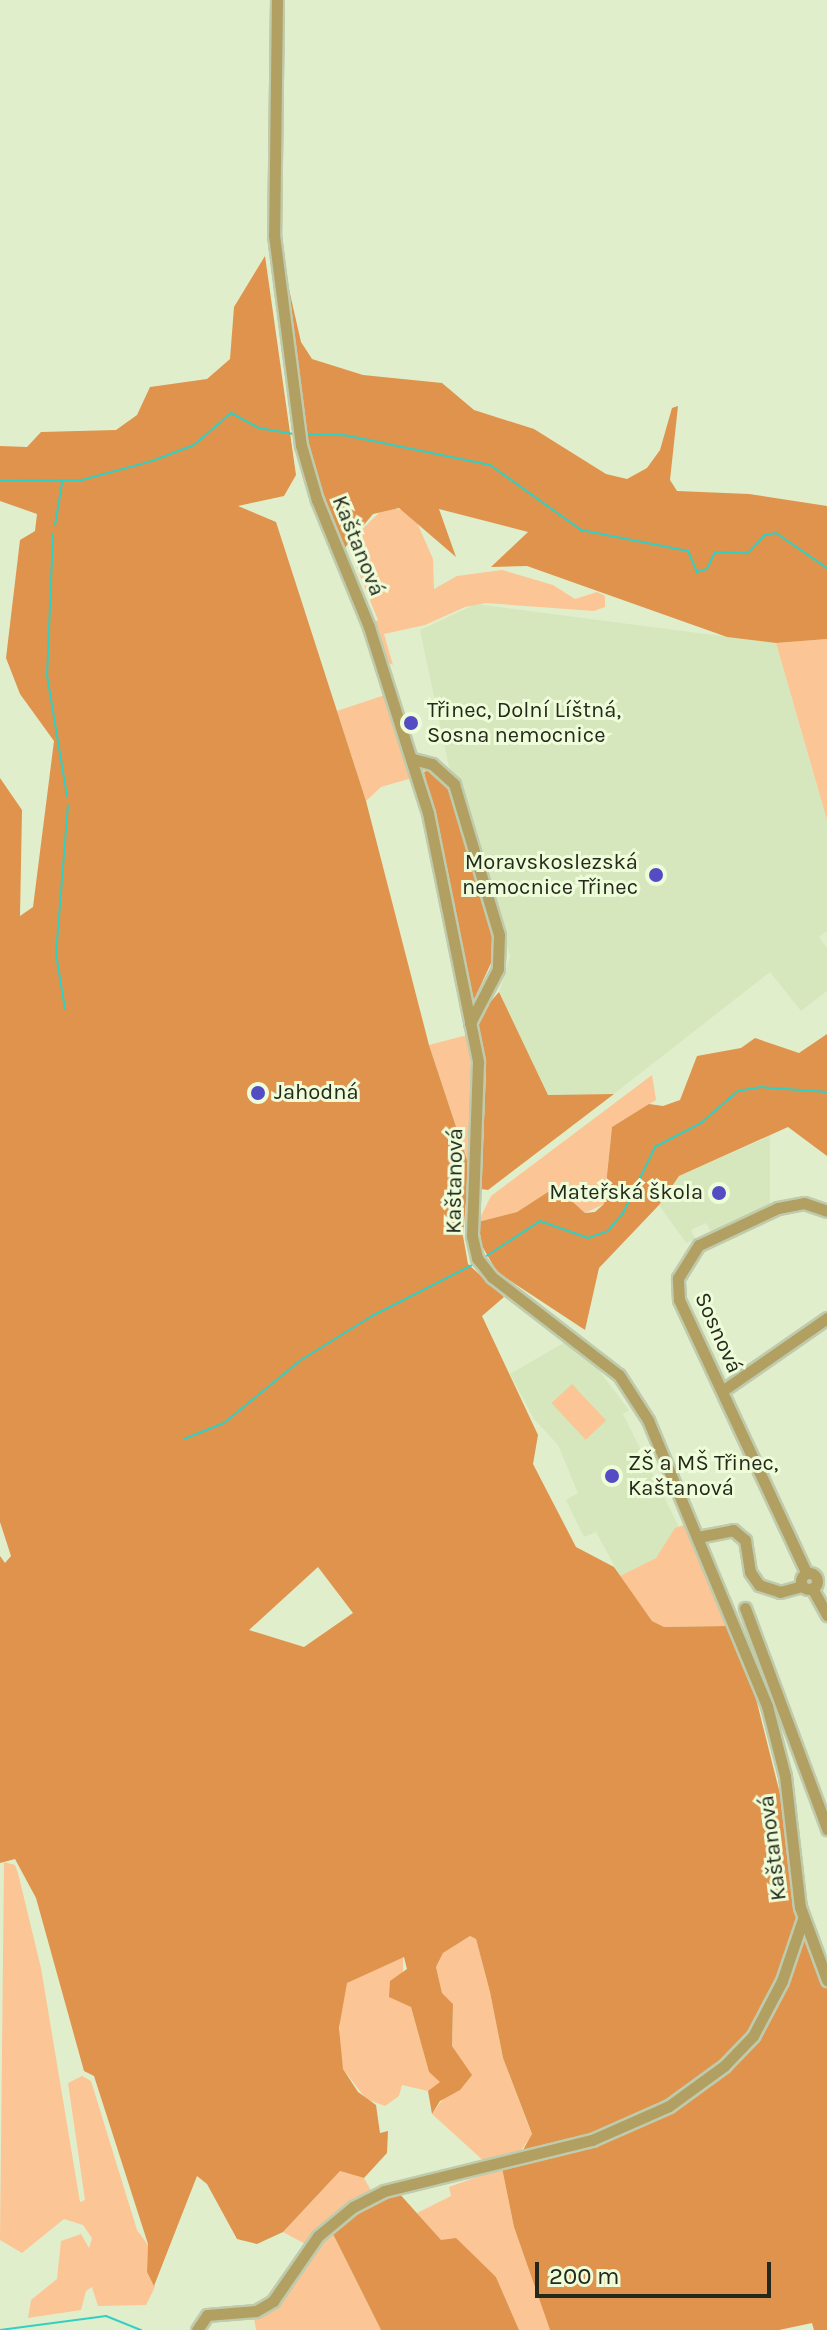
<!DOCTYPE html>
<html>
<head>
<meta charset="utf-8">
<style>
  body { margin:0 }
  #map { position:relative; width:827px; height:2330px; overflow:hidden; background:#e1eecc; font-family:Karla,sans-serif }
  div>[style] { position:absolute }
  .built>* { inset:0; background:#d7e7bd }
  .green>* { inset:0; background:#fcc596; transform-origin:0 0 }
  .forest>* { inset:0; background:#df934c }
  .stream>* { height:2px; margin:-1px; padding:0 1px; transform-origin:1px; border-radius:1px; background:#32cfc3 }
  .roads { filter:drop-shadow(2px 0 #bfcbac) drop-shadow(-2px 0 #bfcbac) drop-shadow(0 2px #bfcbac) drop-shadow(0 -2px #bfcbac) }
  .minor>* { height:11px; margin:-5.5px; padding:0 5.5px; transform-origin:5.5px; border-radius:5.5px; background:#b2a062 }
  .minor>.ring { margin:-5.5px; padding:0; box-sizing:content-box; background:none; border:11px solid #b2a062; border-radius:50% }
  .dots>* { width:22px; height:22px; translate:-50% -50%; box-sizing:border-box; border:4px solid #eefcd9; border-radius:50% }
  span { translate:-50% -50%; white-space:nowrap; text-align:center; line-height:1.15; -webkit-text-stroke:6px #eefcd9; paint-order:stroke }
  .street-label { font-size:22px; color:#24291c }
  .poi-label { font-size:22px; color:#24291c }
  .left { translate:0 -50%; text-align:left }
  .right { translate:-100% -50%; text-align:right }
  .scale { position:absolute; left:535px; top:2262px; width:236px; height:36px; box-sizing:border-box; border:4px solid #24291c; border-top:0; padding-left:10px; font-size:24px; line-height:28px; white-space:nowrap; color:#24291c; -webkit-text-stroke:6px #eefcd9; paint-order:stroke }
</style>
</head>
<body>
<div id="map">
  <div class="built">
    <i style="clip-path:polygon(476px 604px,776px 643px,827px 820px,827px 931px,819px 937px,827px 948px,827px 991px,801px 1011px,770px 972px,614px 1094px,548px 1095px,499px 992px,510px 956px,448px 763px,420px 630px)"></i>
    <i style="clip-path:polygon(770px 1136px,770px 1205px,711px 1232px,706px 1223px,691px 1230px,695px 1239px,686px 1243px,659px 1205px,679px 1176px)"></i>
    <i style="clip-path:polygon(565px 1342px,598px 1369px,629px 1410px,623px 1414px,679px 1527px,656px 1558px,620px 1576px,596px 1532px,584px 1537px,566px 1500px,578px 1493px,558px 1445px,534px 1419px,510px 1374px)"></i>
  </div>
  <div class="green">
    <i style="clip-path:polygon(385px 507px,409px 511px,415px 518px,433px 559px,434px 589px,457px 576px,502px 570px,553px 585px,575px 599px,597px 592px,605px 596px,605px 607px,594px 611px,486px 603px,465px 607px,425px 625px,384px 634px,393px 665px,387px 662px,373px 623px,378px 620px,347px 544px)"></i>
    <i style="clip-path:polygon(827px 639px,827px 820px,776px 643px)"></i>
    <i style="clip-path:polygon(385px 695px,412px 778px,381px 787px,366px 801px,337px 711px)"></i>
    <i style="clip-path:polygon(467px 1035px,472px 1074px,469px 1166px,429px 1045px)"></i>
    <i style="clip-path:polygon(652px 1075px,656px 1100px,612px 1127px,604px 1204px,585px 1213px,563px 1193px,551px 1190px,517px 1212px,478px 1222px,491px 1196px)"></i>
    <i style="left:572px;top:1384px;width:50px;height:28px;rotate:47deg"></i>
    <i style="clip-path:polygon(684px 1525px,727px 1626px,664px 1627px,652px 1621px,620px 1576px,656px 1558px,675px 1528px)"></i>
    <i style="clip-path:polygon(4px 1862px,15px 1865px,18px 1873px,41px 1968px,80px 2202px,85px 2200px,68px 2083px,82px 2076px,91px 2081px,137px 2230px,148px 2245px,147px 2272px,155px 2287px,146px 2305px,98px 2306px,92px 2287px,86px 2291px,81px 2310px,28px 2318px,31px 2300px,57px 2279px,61px 2241px,81px 2234px,89px 2248px,92px 2238px,83px 2225px,64px 2219px,22px 2253px,0 2240px)"></i>
    <i style="clip-path:polygon(470px 1936px,476px 1939px,490px 1992px,503px 2058px,532px 2135px,520px 2152px,487px 2164px,432px 2114px,466px 2068px,452px 2046px,453px 2004px,442px 1993px,436px 1967px,443px 1953px)"></i>
    <i style="clip-path:polygon(403px 1956px,403px 2000px,411px 2007px,429px 2072px,441px 2082px,428px 2091px,402px 2085px,399px 2096px,385px 2106px,366px 2099px,343px 2069px,338px 2048px,342px 1998px,346px 1983px)"></i>
    <i style="clip-path:polygon(502px 2168px,514px 2227px,550px 2330px,519px 2330px,496px 2277px,441px 2241px,417px 2213px,451px 2196px,449px 2187px)"></i>
    <i style="clip-path:polygon(340px 2171px,364px 2178px,373px 2194px,339px 2211px,309px 2246px,283px 2232px)"></i>
    <i style="clip-path:polygon(333px 2234px,381px 2330px,256px 2330px,254px 2318px,301px 2272px,320px 2238px,324px 2241px)"></i>
  </div>
  <div class="forest">
    <i style="clip-path:polygon(evenodd,265px 256px,296px 475px,284px 496px,238px 506px,276px 522px,366px 801px,429px 1045px,469px 1166px,463px 1236px,468px 1264px,504px 1297px,482px 1316px,538px 1435px,533px 1464px,576px 1547px,614px 1567px,652px 1621px,664px 1627px,727px 1626px,749px 1671px,827px 1980px,827px 2330px,814px 2330px,812px 2323px,779px 2330px,550px 2330px,514px 2227px,502px 2168px,518px 2159px,532px 2134px,503px 2058px,490px 1992px,476px 1939px,470px 1936px,443px 1953px,436px 1967px,442px 1993px,453px 2004px,452px 2046px,472px 2075px,460px 2090px,440px 2101px,432px 2114px,428px 2091px,440px 2082px,429px 2072px,411px 2007px,389px 1997px,390px 1981px,407px 1969px,404px 1957px,347px 1983px,339px 2028px,343px 2069px,358px 2092px,376px 2105px,380px 2133px,388px 2131px,387px 2153px,364px 2178px,340px 2171px,283px 2232px,257px 2244px,237px 2239px,207px 2184px,197px 2176px,154px 2286px,147px 2272px,148px 2244px,94px 2076px,84px 2071px,36px 1898px,15px 1859px,0 1863px,0 1556px,5px 1563px,11px 1556px,0 1522px,0 778px,22px 810px,20px 916px,33px 907px,54px 741px,20px 694px,6px 658px,20px 540px,35px 531px,37px 514px,0 501px,0 446px,27px 447px,41px 432px,116px 430px,137px 415px,150px 387px,207px 379px,230px 359px,234px 307px,265px 256px,318px 1567px,353px 1613px,304px 1647px,249px 1630px,318px 1567px)"></i>
    <i style="clip-path:polygon(283px 284px,288px 285px,301px 342px,312px 359px,363px 375px,442px 383px,474px 410px,534px 429px,606px 474px,627px 479px,647px 468px,660px 450px,672px 408px,678px 406px,670px 480px,677px 491px,749px 494px,827px 506px,827px 639px,776px 643px,727px 637px,527px 566px,491px 567px,528px 532px,439px 509px,456px 557px,399px 508px,373px 514px,343px 550px,306px 445px)"></i>
    <i style="clip-path:polygon(431px 769px,449px 783px,498px 948px,473px 1002px,424px 772px)"></i>
    <i style="clip-path:polygon(499px 992px,548px 1095px,614px 1094px,488px 1190px,481px 1189px,486px 1073px,477px 1017px)"></i>
    <i style="clip-path:polygon(827px 1034px,827px 1156px,788px 1127px,679px 1176px,659px 1205px,599px 1268px,585px 1330px,497px 1272px,482px 1246px,478px 1222px,517px 1212px,551px 1190px,563px 1193px,585px 1213px,595px 1212px,604px 1204px,612px 1127px,649px 1104px,663px 1106px,680px 1100px,697px 1056px,741px 1048px,755px 1038px,799px 1053px)"></i>
    <i style="clip-path:polygon(397px 2191px,441px 2240px,456px 2238px,496px 2277px,519px 2330px,381px 2330px,333px 2234px,343px 2218px)"></i>
  </div>
  <div class="stream">
    <i style="left:306px;top:434px;width:38px;rotate:2deg"></i>
    <i style="left:344px;top:435px;width:149px;rotate:11.6deg"></i>
    <i style="left:490px;top:465px;width:112px;rotate:35.5deg"></i>
    <i style="left:581px;top:530px;width:109px;rotate:11.1deg"></i>
    <i style="left:688px;top:551px;width:23px;rotate:67deg"></i>
    <i style="left:697px;top:572px;width:10px;rotate:-17deg"></i>
    <i style="left:707px;top:569px;width:19px;rotate:-65deg"></i>
    <i style="left:715px;top:552px;width:33px;rotate:2deg"></i>
    <i style="left:748px;top:553px;width:25px;rotate:-47deg"></i>
    <i style="left:765px;top:535px;width:11px;rotate:-10deg"></i>
    <i style="left:776px;top:533px;width:62px;rotate:34.5deg"></i>
    <i style="left:0;top:481px;width:82px;rotate:-0.7deg"></i>
    <i style="left:82px;top:480px;width:73px;rotate:-15.2deg"></i>
    <i style="left:152px;top:461px;width:45px;rotate:-20.9deg"></i>
    <i style="left:194px;top:445px;width:49px;rotate:-40.9deg"></i>
    <i style="left:231px;top:413px;width:32px;rotate:28deg"></i>
    <i style="left:259px;top:428px;width:35px;rotate:10deg"></i>
    <i style="left:55px;top:525px;width:43px;rotate:-80.5deg"></i>
    <i style="left:53px;top:534px;width:141px;rotate:92.4deg"></i>
    <i style="left:47px;top:675px;width:123px;rotate:80.6deg"></i>
    <i style="left:65px;top:1009px;width:56px;rotate:-99.3deg"></i>
    <i style="left:56px;top:954px;width:149px;rotate:-85.4deg"></i>
    <i style="left:485px;top:1257px;width:66px;rotate:-33.2deg"></i>
    <i style="left:540px;top:1221px;width:51px;rotate:19.5deg"></i>
    <i style="left:588px;top:1238px;width:21px;rotate:-19deg"></i>
    <i style="left:608px;top:1231px;width:23px;rotate:-50deg"></i>
    <i style="left:623px;top:1213px;width:73px;rotate:-64.1deg"></i>
    <i style="left:655px;top:1147px;width:52px;rotate:-27.6deg"></i>
    <i style="left:701px;top:1123px;width:49px;rotate:-40.9deg"></i>
    <i style="left:738px;top:1091px;width:22px;rotate:-10deg"></i>
    <i style="left:760px;top:1087px;width:67px;rotate:4.3deg"></i>
    <i style="left:184px;top:1439px;width:43px;rotate:-21.8deg"></i>
    <i style="left:224px;top:1423px;width:99px;rotate:-39.3deg"></i>
    <i style="left:301px;top:1360px;width:84px;rotate:-31.8deg"></i>
    <i style="left:372px;top:1316px;width:117px;rotate:-27deg"></i>
    <i style="left:0;top:2330px;width:107px;rotate:-7.5deg"></i>
    <i style="left:106px;top:2316px;width:38px;rotate:22deg"></i>
  </div>
  <div class="roads">
    <div class="minor">
      <i style="left:277px;top:0;width:235px;rotate:90.7deg"></i>
      <i style="left:274px;top:235px;width:212px;rotate:82.7deg"></i>
      <i style="left:301px;top:445px;width:57px;rotate:73.8deg"></i>
      <i style="left:317px;top:500px;width:137px;rotate:67.7deg"></i>
      <i style="left:369px;top:627px;width:195px;rotate:72.4deg"></i>
      <i style="left:428px;top:813px;width:254px;rotate:78.6deg"></i>
      <i style="left:478px;top:1062px;width:174px;rotate:92deg"></i>
      <i style="left:472px;top:1236px;width:23px;rotate:77deg"></i>
      <i style="left:477px;top:1258px;width:24px;rotate:52deg"></i>
      <i style="left:492px;top:1277px;width:160px;rotate:37.7deg"></i>
      <i style="left:619px;top:1375px;width:54px;rotate:57.2deg"></i>
      <i style="left:648px;top:1420px;width:310px;rotate:67.4deg"></i>
      <i style="left:767px;top:1706px;width:72px;rotate:75.6deg"></i>
      <i style="left:785px;top:1776px;width:132px;rotate:83.5deg"></i>
      <i style="left:800px;top:1907px;width:78px;rotate:69.7deg"></i>
      <i style="left:413px;top:759px;width:20px;rotate:15deg"></i>
      <i style="left:432px;top:764px;width:30px;rotate:42deg"></i>
      <i style="left:454px;top:784px;width:158px;rotate:73.4deg"></i>
      <i style="left:499px;top:935px;width:34px;rotate:92deg"></i>
      <i style="left:498px;top:969px;width:61px;rotate:117.4deg"></i>
      <i style="left:722px;top:1391px;width:128px;rotate:-34.8deg"></i>
      <i style="left:698px;top:1537px;width:36px;rotate:-11deg"></i>
      <i style="left:733px;top:1530px;width:16px;rotate:40deg"></i>
      <i style="left:745px;top:1540px;width:32px;rotate:81deg"></i>
      <i style="left:750px;top:1572px;width:16px;rotate:55deg"></i>
      <i style="left:759px;top:1585px;width:22px;rotate:18deg"></i>
      <i style="left:780px;top:1592px;width:23px;rotate:-15deg"></i>
      <i style="left:806px;top:1572px;width:300px;rotate:-115deg"></i>
      <i style="left:679px;top:1300px;width:22px;rotate:-93deg"></i>
      <i style="left:678px;top:1278px;width:39px;rotate:-58deg"></i>
      <i style="left:699px;top:1245px;width:87px;rotate:-25.1deg"></i>
      <i style="left:778px;top:1208px;width:26px;rotate:-11deg"></i>
      <i style="left:804px;top:1203px;width:24px;rotate:19deg"></i>
      <i class="ring" style="left:801px;top:1573px;width:5px;height:5px"></i>
      <i style="left:812px;top:1588px;width:31px;rotate:61deg"></i>
      <i style="left:745px;top:1608px;width:236px;rotate:69.6deg"></i>
      <i style="left:197px;top:2330px;width:18px;rotate:-56deg"></i>
      <i style="left:207px;top:2315px;width:49px;rotate:-4.7deg"></i>
      <i style="left:256px;top:2311px;width:20px;rotate:-30deg"></i>
      <i style="left:273px;top:2301px;width:79px;rotate:-55.3deg"></i>
      <i style="left:318px;top:2236px;width:45px;rotate:-39.6deg"></i>
      <i style="left:353px;top:2207px;width:35px;rotate:-27deg"></i>
      <i style="left:384px;top:2191px;width:214px;rotate:-13.8deg"></i>
      <i style="left:592px;top:2140px;width:84px;rotate:-23.8deg"></i>
      <i style="left:669px;top:2106px;width:68px;rotate:-36deg"></i>
      <i style="left:724px;top:2066px;width:42px;rotate:-46deg"></i>
      <i style="left:753px;top:2036px;width:62px;rotate:-62.2deg"></i>
      <i style="left:782px;top:1981px;width:65px;rotate:-71.3deg"></i>
    </div>
  </div>
  <div class="dots">
    <i style="left:411px;top:723px;background:#544cc3"></i>
    <i style="left:656px;top:875px;background:#544cc3"></i>
    <i style="left:258px;top:1093px;background:#544cc3"></i>
    <i style="left:719px;top:1193px;background:#544cc3"></i>
    <i style="left:612px;top:1476px;background:#544cc3"></i>
  </div>
  <div class="street-label">
    <span style="left:358px;top:546px;rotate:68deg">Kaštanová</span>
    <span style="left:455px;top:1181px;rotate:-89deg">Kaštanová</span>
    <span style="left:718px;top:1333px;rotate:66deg">Sosnová</span>
    <span style="left:773px;top:1848px;rotate:-97deg">Kaštanová</span>
  </div>
  <div class="poi-label">
    <span class="left" style="left:427px;top:723px">Třinec, Dolní Líštná,<br>Sosna nemocnice</span>
    <span class="right" style="left:638px;top:875px">Moravskoslezská<br>nemocnice Třinec</span>
    <span class="left" style="left:274px;top:1093px">Jahodná</span>
    <span class="right" style="left:703px;top:1193px">Mateřská škola</span>
    <span class="left" style="left:628px;top:1476px">ZŠ a MŠ Třinec,<br>Kaštanová</span>
  </div>
  <div class="scale">200 m</div>
</div>
</body>
</html>
